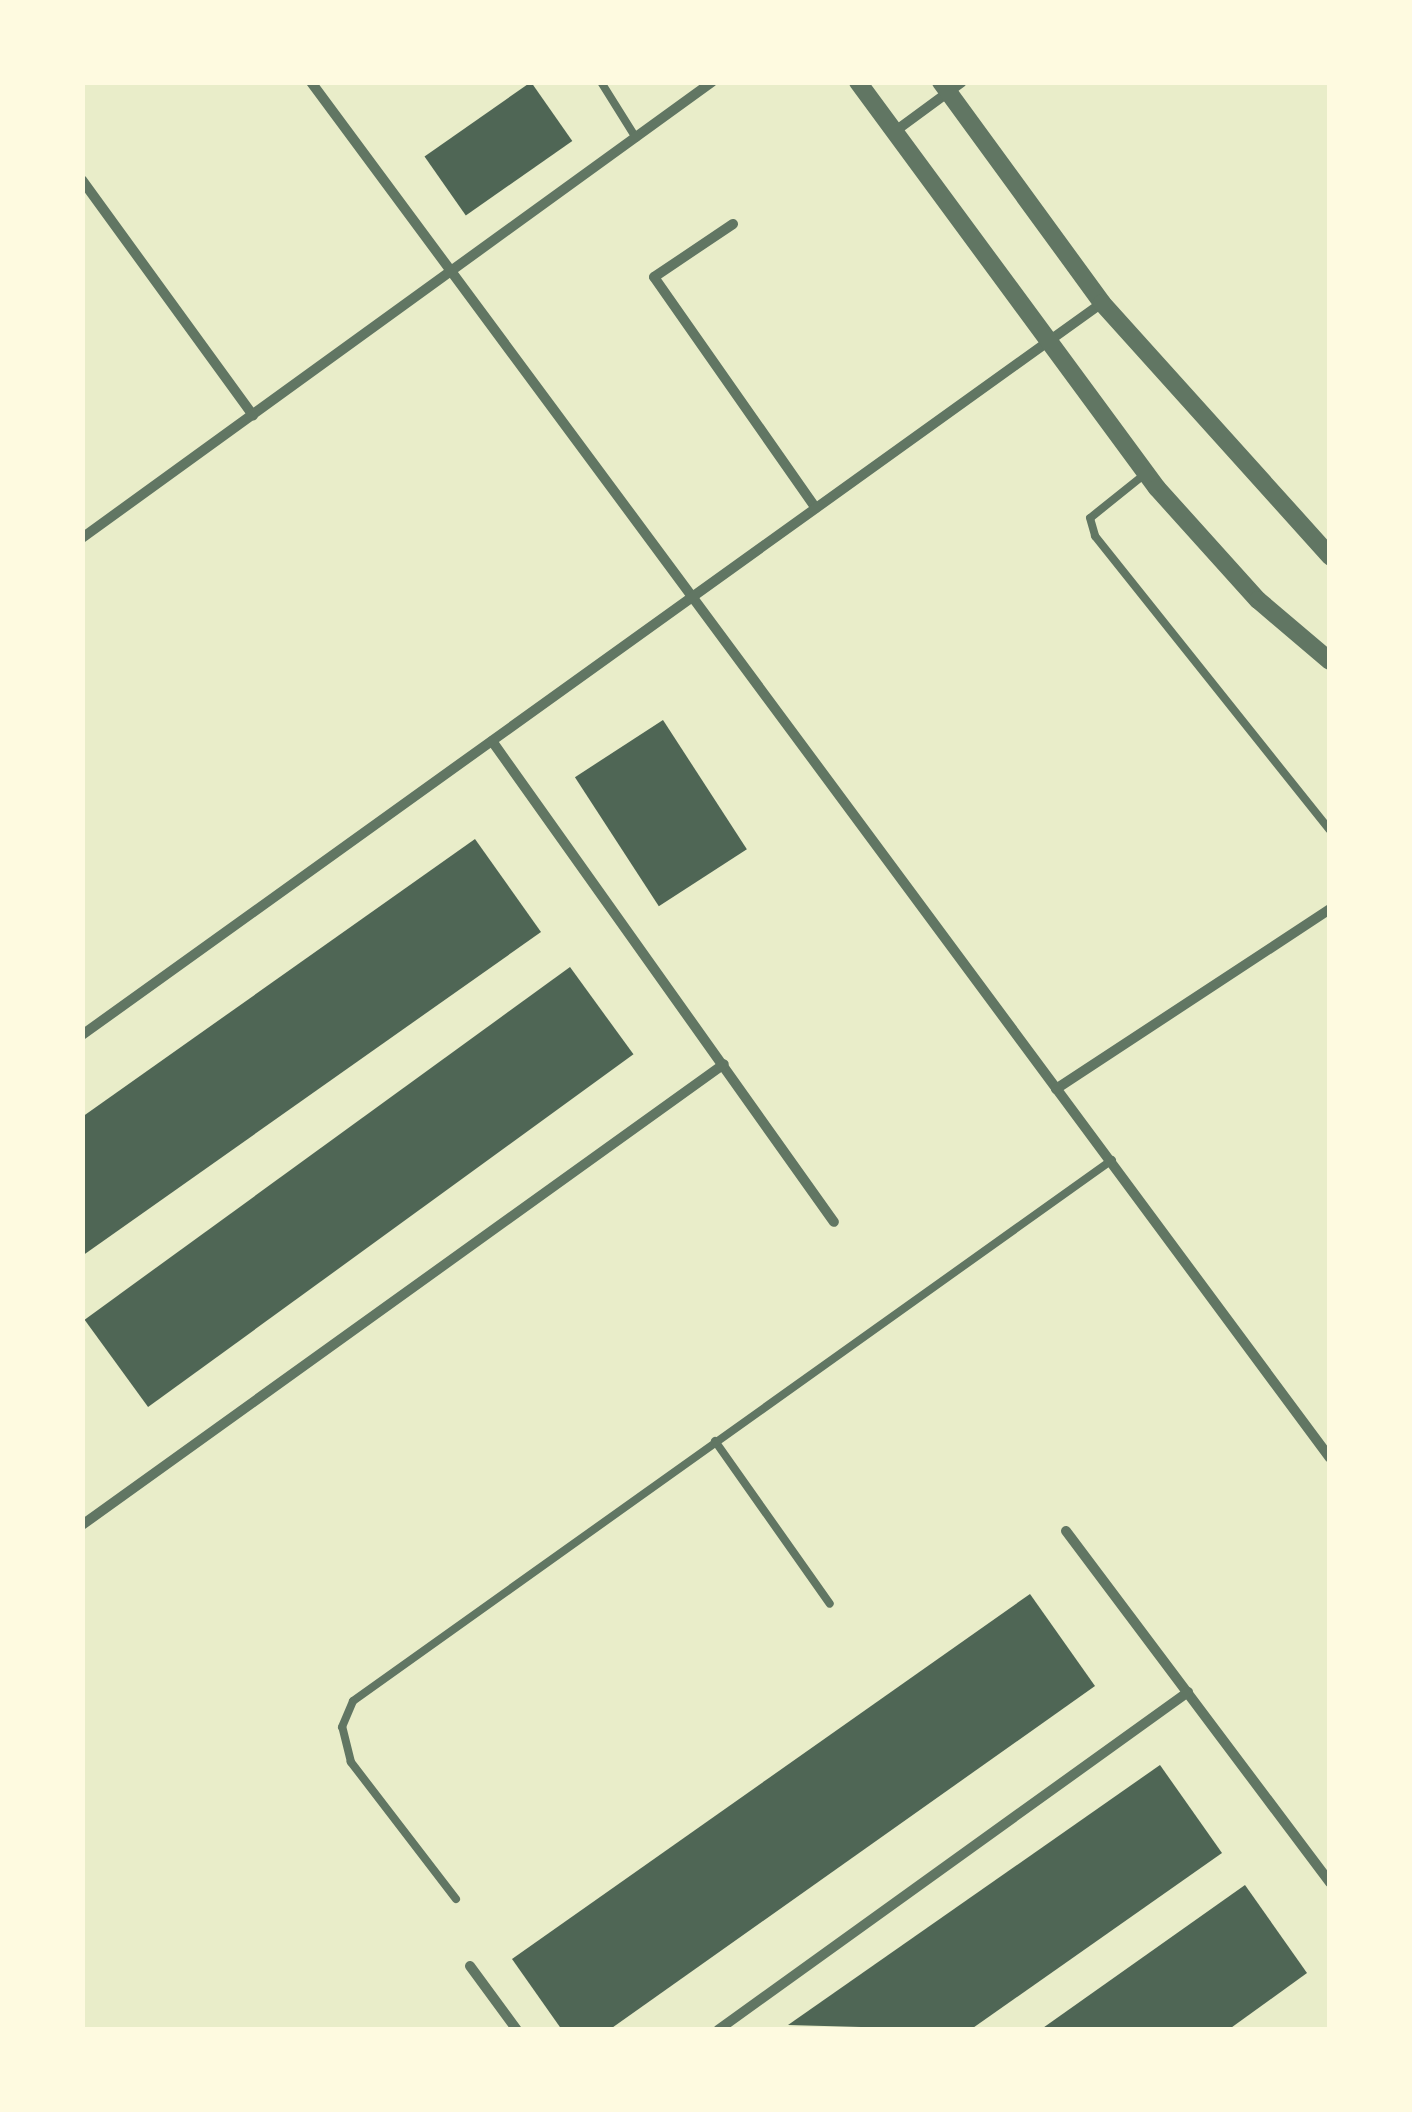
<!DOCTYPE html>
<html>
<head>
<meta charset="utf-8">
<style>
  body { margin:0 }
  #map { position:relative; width:1412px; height:2112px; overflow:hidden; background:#e9edc9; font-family:"Golos Text",sans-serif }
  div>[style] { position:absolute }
  .building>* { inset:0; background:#4f6655; transform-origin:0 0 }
  .service>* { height:8px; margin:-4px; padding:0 4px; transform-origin:4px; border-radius:4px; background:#617663 }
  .minor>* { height:10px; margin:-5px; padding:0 5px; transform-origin:5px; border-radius:5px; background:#617663 }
  .tertiary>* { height:18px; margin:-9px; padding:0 9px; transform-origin:9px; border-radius:9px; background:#617663 }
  span { translate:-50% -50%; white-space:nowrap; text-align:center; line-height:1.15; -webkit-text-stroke:8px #fefae0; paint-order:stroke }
  .frame { position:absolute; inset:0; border:85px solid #fefae0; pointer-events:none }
</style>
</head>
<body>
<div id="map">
  <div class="building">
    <i style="left:531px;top:82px;width:72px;height:130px;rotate:55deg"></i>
    <i style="left:663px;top:720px;width:154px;height:105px;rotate:57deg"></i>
    <i style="clip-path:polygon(475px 839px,541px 932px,82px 1256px,82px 1117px)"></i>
    <i style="left:570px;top:967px;width:108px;height:600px;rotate:54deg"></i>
    <i style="clip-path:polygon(1030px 1594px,1095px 1686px,609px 2030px,562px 2030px,512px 1959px)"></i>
    <i style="clip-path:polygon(1160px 1765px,1222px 1853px,970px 2030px,788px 2025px)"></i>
    <i style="clip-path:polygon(1245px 1885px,1307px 1973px,1228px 2030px,1040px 2030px)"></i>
  </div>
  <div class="service">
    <i style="left:601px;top:82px;width:66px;rotate:58deg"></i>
    <i style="left:1145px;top:474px;width:70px;rotate:141.3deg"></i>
    <i style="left:1090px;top:518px;width:19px;rotate:74deg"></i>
    <i style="left:1095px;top:536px;width:376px;rotate:51.4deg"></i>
    <i style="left:715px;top:1441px;width:199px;rotate:54.8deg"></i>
    <i style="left:456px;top:1899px;width:173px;rotate:-127.5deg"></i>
    <i style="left:351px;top:1762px;width:36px;rotate:-104deg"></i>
    <i style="left:342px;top:1727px;width:28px;rotate:-67deg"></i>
    <i style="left:353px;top:1701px;width:932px;rotate:-35.48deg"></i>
  </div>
  <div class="minor">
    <i style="left:311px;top:82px;width:1712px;rotate:53.48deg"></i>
    <i style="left:894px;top:132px;width:84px;rotate:-36.3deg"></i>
    <i style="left:82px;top:180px;width:291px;rotate:54deg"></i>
    <i style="left:733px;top:224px;width:95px;rotate:146.1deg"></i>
    <i style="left:654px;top:277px;width:282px;rotate:55deg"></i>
    <i style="left:82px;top:538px;width:778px;rotate:-35.9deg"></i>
    <i style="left:492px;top:741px;width:590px;rotate:54.59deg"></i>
    <i style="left:82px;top:1035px;width:1255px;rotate:-35.67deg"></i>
    <i style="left:1056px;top:1089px;width:328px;rotate:-33.3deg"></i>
    <i style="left:82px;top:1525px;width:790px;rotate:-35.68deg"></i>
    <i style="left:1066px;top:1531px;width:440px;rotate:53.1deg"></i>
    <i style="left:470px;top:1966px;width:79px;rotate:53.7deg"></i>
    <i style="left:718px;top:2030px;width:579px;rotate:-35.72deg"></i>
  </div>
  <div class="tertiary">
    <i style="left:858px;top:82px;width:504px;rotate:53.63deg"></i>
    <i style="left:1157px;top:488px;width:151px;rotate:48deg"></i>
    <i style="left:1258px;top:600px;width:94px;rotate:40.3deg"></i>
    <i style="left:941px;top:82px;width:273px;rotate:53.9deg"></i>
    <i style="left:1102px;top:303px;width:341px;rotate:48deg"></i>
  </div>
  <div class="frame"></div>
</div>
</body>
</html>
